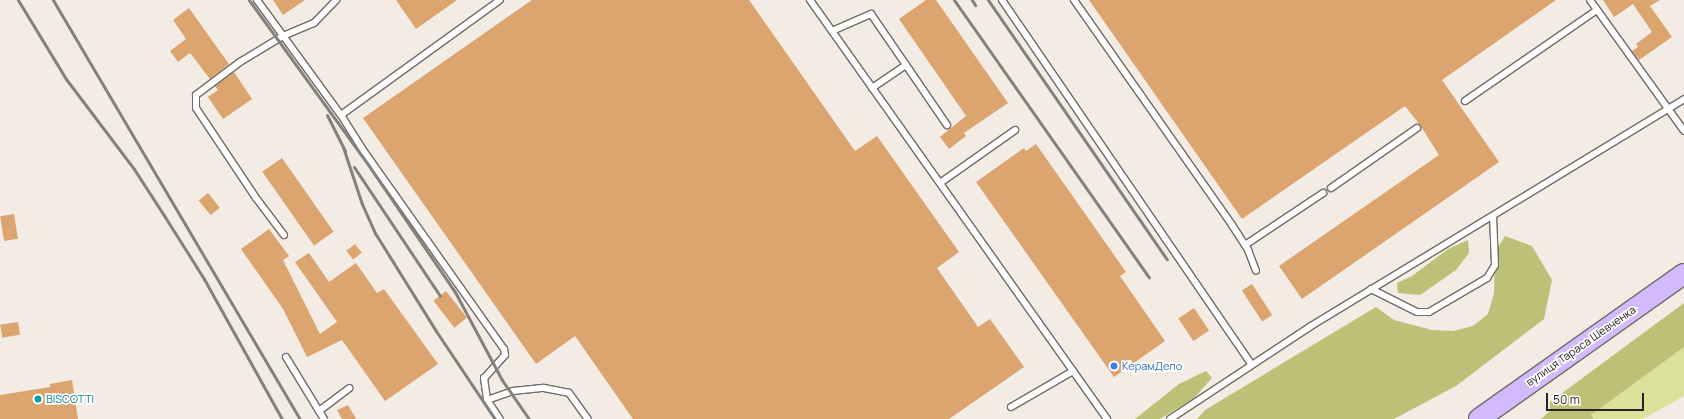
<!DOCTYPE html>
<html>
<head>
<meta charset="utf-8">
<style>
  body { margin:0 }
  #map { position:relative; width:1684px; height:419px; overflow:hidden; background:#f3ece5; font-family:Manrope,sans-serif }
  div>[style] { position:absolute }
  .green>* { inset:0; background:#dbe09b }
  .forest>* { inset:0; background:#bcc177 }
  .building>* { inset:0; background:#dca46e; transform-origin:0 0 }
  .roads { filter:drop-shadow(1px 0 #726b65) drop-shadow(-1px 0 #726b65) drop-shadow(0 1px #726b65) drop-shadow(0 -1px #726b65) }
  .service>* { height:6px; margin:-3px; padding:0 3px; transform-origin:3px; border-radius:3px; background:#fff }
  .primary>* { height:20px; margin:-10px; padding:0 10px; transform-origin:10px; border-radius:10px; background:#d3bafe }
  .rail>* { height:3px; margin:-1.5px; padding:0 1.5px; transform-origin:1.5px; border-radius:1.5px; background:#84807b }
  .dots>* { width:11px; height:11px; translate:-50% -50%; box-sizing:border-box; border:2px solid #fff; border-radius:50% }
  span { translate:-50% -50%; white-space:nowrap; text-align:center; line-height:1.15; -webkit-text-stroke:3.5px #fff; paint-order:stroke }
  .street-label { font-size:11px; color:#262321 }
  .shop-label { font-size:11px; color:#366cbe }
  .left { translate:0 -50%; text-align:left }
  .culture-label { font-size:11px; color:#0d838f }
  .scale { position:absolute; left:1546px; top:393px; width:98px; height:18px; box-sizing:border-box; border:2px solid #262321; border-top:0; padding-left:5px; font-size:12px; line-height:14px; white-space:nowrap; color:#262321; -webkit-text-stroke:3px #fff; paint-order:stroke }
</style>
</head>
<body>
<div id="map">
  <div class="green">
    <i style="clip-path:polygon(1684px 347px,1684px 396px,1643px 419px,1594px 419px,1591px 415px)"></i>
  </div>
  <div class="forest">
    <i style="clip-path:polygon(1505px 236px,1532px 246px,1552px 280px,1544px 319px,1456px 386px,1394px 419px,1197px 419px,1205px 410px,1376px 307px,1394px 320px,1432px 330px,1453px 331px,1473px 326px,1488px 314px,1494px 293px,1495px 253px)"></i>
    <i style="clip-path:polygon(1468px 240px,1469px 253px,1456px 270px,1420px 295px,1398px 293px,1397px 283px,1412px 276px,1448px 249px)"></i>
    <i style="clip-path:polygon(1684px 303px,1684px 347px,1591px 415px,1594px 419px,1541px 419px,1550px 411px,1550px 402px)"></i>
    <i style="clip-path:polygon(1206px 371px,1212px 378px,1194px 398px,1160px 419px,1135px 419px,1179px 384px)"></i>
  </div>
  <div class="building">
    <i style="clip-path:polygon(273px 0,305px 0,283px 15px)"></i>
    <i style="clip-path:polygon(396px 0,457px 0,416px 29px)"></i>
    <i style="clip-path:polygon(532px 0,749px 0,855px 151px,877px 136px,959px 252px,937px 268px,978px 327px,990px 319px,1024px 367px,949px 419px,633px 419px,575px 336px,536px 364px,363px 118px)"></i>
    <i style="clip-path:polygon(926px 0,936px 0,1008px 103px,964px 133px,966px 136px,949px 149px,940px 137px,966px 116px,899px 19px)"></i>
    <i style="clip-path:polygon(1089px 0,1556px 0,1442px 80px,1499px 162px,1302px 299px,1279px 266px,1439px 155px,1420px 125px,1405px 106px,1242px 219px)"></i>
    <i style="clip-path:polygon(1603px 0,1660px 0,1650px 6px,1672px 37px,1639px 60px,1632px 51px,1638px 47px,1636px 44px,1652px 32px,1633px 4px,1614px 17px)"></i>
    <i style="clip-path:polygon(189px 8px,229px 64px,210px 79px,190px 53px,178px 62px,170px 51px,186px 39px,173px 20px)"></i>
    <i style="clip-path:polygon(234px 72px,252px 99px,223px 119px,208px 97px,218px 90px,215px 86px)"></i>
    <i style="clip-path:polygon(1036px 144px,1126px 272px,1120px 276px,1165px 341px,1114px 377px,976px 182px,1024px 148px,1026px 151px)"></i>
    <i style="left:282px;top:158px;width:90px;height:24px;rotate:55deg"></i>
    <i style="left:208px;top:193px;width:19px;height:12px;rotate:51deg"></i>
    <i style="left:14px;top:214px;width:25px;height:14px;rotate:81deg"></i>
    <i style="clip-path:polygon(269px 229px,289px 256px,283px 260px,320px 334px,337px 322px,295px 262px,309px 253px,329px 282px,356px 263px,377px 293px,384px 289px,438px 364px,385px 401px,342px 340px,307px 357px,283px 309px,241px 249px)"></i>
    <i style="left:355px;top:244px;width:11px;height:11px;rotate:52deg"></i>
    <i style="left:1252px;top:284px;width:37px;height:12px;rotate:57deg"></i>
    <i style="left:446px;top:291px;width:34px;height:16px;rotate:52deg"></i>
    <i style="left:1194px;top:308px;width:27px;height:19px;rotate:56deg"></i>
    <i style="left:18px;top:322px;width:13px;height:18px;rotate:81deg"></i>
    <i style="clip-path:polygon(72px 380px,78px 419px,0 419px,0 395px,50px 387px,50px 384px)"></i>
    <i style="clip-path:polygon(348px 405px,356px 419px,342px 419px,337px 410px)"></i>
  </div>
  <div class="roads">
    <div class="service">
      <i style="left:257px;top:0;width:142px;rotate:53.9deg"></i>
      <i style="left:341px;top:115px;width:41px;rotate:57.8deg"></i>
      <i style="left:363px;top:150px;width:244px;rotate:54.7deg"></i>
      <i style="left:504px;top:349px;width:6px;rotate:81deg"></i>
      <i style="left:505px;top:355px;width:31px;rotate:132deg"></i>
      <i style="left:484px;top:378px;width:22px;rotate:82deg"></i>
      <i style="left:487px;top:400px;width:23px;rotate:56deg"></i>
      <i style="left:810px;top:0;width:514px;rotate:54.67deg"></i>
      <i style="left:1002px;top:0;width:442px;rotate:55.6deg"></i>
      <i style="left:1074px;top:0;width:275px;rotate:54.9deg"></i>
      <i style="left:1232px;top:225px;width:30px;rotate:57deg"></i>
      <i style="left:1248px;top:250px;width:22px;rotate:69deg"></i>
      <i style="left:1590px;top:0;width:161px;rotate:54.3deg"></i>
      <i style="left:832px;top:31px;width:43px;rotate:-23.6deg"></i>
      <i style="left:871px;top:14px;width:62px;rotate:55.5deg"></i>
      <i style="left:872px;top:88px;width:41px;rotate:-34.1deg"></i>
      <i style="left:906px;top:65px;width:73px;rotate:55.7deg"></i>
      <i style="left:1465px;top:101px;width:160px;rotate:-34.6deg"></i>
      <i style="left:341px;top:115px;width:196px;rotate:-35.9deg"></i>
      <i style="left:940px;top:183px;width:92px;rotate:-35.2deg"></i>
      <i style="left:1331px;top:188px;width:105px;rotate:-34.9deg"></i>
      <i style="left:284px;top:235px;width:46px;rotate:-127.1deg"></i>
      <i style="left:256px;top:198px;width:108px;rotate:-123.7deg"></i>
      <i style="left:196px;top:108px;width:13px;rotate:-90deg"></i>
      <i style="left:196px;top:95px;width:55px;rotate:-36.9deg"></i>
      <i style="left:240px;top:62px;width:50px;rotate:-31.2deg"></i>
      <i style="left:283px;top:36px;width:34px;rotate:-23deg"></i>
      <i style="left:314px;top:23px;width:32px;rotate:-46deg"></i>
      <i style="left:1245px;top:245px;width:94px;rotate:-33.7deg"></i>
      <i style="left:1371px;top:289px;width:51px;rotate:26.6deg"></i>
      <i style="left:1417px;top:312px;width:12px"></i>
      <i style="left:1429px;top:312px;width:67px;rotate:-30.4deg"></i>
      <i style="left:1487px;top:278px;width:15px;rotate:-58deg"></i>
      <i style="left:1495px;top:265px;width:49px;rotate:-92.3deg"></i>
      <i style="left:286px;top:357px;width:63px;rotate:58.6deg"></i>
      <i style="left:487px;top:400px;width:28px;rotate:-19deg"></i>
      <i style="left:513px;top:391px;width:31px;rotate:-6deg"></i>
      <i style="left:544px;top:388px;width:25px;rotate:11deg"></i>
      <i style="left:569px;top:393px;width:32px;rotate:54deg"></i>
      <i style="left:1011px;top:407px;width:72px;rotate:-30.1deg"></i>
      <i style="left:324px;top:419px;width:9px;rotate:-122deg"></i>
      <i style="left:319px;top:411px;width:38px;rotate:-37deg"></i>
      <i style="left:1170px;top:419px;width:169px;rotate:-33.4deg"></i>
      <i style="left:1311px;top:326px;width:437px;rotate:-31.3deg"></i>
    </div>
    <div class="primary">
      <i style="left:1479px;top:419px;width:251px;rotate:-35.3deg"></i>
    </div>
  </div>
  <div class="rail">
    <i style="left:18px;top:0;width:92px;rotate:58.7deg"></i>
    <i style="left:66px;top:79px;width:113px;rotate:52.9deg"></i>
    <i style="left:134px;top:169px;width:57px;rotate:57.1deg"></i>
    <i style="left:165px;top:217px;width:73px;rotate:57.8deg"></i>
    <i style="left:204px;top:279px;width:160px;rotate:60.9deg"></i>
    <i style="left:53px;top:0;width:486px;rotate:59.5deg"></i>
    <i style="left:249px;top:0;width:205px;rotate:54.1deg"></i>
    <i style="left:369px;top:166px;width:153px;rotate:55.7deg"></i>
    <i style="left:455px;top:292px;width:100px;rotate:61.9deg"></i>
    <i style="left:502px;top:380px;width:47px;rotate:55.3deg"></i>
    <i style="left:954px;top:0;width:339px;rotate:54.9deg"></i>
    <i style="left:972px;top:0;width:6px;rotate:59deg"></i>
    <i style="left:988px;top:0;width:315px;rotate:55.4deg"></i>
    <i style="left:327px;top:115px;width:40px;rotate:63.4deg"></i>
    <i style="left:343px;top:147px;width:60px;rotate:71.6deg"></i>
    <i style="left:362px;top:204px;width:32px;rotate:66deg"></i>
    <i style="left:375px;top:233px;width:115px;rotate:58.1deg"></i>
    <i style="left:436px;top:331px;width:106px;rotate:56.2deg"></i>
    <i style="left:354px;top:167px;width:155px;rotate:56.3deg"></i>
  </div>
  <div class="dots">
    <i style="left:1114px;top:366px;background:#3f7fe0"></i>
    <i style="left:38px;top:399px;background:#0f9aa8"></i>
  </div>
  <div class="street-label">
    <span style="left:1581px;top:346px;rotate:-35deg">вулиця Тараса Шевченка</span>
  </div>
  <div class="shop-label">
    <span class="left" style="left:1122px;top:366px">КерамДепо</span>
  </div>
  <div class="culture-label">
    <span class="left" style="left:46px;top:399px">BISCOTTI</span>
  </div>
  <div class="scale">50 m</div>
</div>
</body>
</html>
